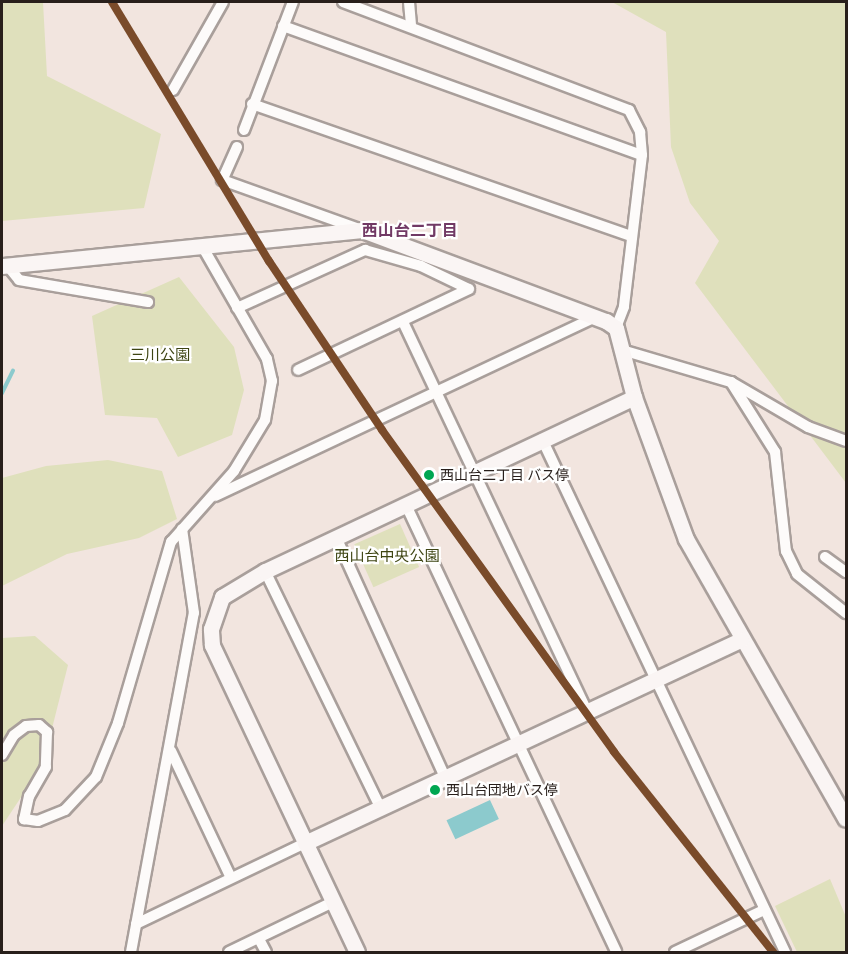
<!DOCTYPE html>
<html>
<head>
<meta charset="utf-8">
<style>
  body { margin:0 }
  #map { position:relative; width:848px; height:954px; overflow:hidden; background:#f2e5df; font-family:Ubuntu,"Noto Sans JP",sans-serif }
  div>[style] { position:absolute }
  .green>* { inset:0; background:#dfe0bc; transform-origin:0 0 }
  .water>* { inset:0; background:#8ccacd; transform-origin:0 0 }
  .stream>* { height:4px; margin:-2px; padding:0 2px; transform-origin:2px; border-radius:2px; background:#8ccacd }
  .roads { filter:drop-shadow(2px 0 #a99f9b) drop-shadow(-2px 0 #a99f9b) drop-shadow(0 2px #a99f9b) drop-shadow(0 -2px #a99f9b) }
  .street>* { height:10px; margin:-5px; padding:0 5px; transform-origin:5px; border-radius:5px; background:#fdfbfa }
  .secondary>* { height:15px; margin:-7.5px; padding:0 7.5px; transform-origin:7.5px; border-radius:7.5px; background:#faf5f4 }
  .rail-1>* { height:8px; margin:-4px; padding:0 4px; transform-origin:4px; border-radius:4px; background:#7a4b2a }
  .dots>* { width:16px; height:16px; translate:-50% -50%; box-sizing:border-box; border:3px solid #fff; border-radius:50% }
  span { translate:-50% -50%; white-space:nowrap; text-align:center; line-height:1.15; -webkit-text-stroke:4.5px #fff; paint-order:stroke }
  .bus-label { font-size:14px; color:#281f1b }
  .left { translate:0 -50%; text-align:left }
  .park-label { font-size:15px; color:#3e4513 }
  .neighbourhood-label { font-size:16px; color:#713965; font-weight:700 }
  .frame { position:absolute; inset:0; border:3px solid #281f1b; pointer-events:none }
</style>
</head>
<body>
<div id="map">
  <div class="green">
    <i style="clip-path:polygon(2px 2px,43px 2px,47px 76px,161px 134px,144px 208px,2px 221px)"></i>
    <i style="clip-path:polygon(570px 2px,846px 2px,846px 483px,695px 283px,719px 241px,690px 203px,671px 147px,666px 32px,612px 2px)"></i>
    <i style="clip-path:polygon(179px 277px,234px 347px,244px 390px,232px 435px,178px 457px,157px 418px,105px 415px,92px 316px)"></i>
    <i style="clip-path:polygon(108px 460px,162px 471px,177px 519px,139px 538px,67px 554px,2px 586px,2px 478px,46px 466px)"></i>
    <i style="left:400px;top:524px;width:47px;height:50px;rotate:66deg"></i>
    <i style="clip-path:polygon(35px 636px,68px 665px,43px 764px,2px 826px,2px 638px)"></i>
    <i style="clip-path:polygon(830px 879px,846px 917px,846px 952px,797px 952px,775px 906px)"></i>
  </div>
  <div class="water">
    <i style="left:490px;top:800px;width:21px;height:48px;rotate:65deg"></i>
  </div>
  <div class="stream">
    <i style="left:2px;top:393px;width:25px;rotate:-64deg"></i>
  </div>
  <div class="roads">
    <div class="street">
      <i style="left:343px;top:2px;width:306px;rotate:20.7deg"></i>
      <i style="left:629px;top:110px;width:25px;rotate:63deg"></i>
      <i style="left:640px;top:132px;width:23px;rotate:85deg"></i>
      <i style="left:642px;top:155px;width:153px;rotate:96.8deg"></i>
      <i style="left:624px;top:307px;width:22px;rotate:111deg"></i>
      <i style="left:409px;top:2px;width:25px;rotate:85deg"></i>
      <i style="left:283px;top:26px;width:381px;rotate:19.8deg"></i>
      <i style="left:173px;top:90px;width:101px;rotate:-60.4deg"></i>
      <i style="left:252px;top:104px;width:402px;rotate:19.2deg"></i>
      <i style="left:244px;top:130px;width:137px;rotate:-69.1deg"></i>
      <i style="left:237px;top:147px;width:36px;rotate:114deg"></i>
      <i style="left:222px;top:180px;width:145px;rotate:19.7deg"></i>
      <i style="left:7px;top:265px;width:19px;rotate:51deg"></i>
      <i style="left:19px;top:280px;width:131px;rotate:9.7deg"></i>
      <i style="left:237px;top:308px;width:141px;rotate:-24.4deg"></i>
      <i style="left:365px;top:250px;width:58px;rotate:15.9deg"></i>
      <i style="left:421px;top:266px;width:53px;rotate:25.6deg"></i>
      <i style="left:469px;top:289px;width:189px;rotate:154.7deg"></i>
      <i style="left:403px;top:322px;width:429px;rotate:64.7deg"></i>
      <i style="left:622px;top:350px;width:114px;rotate:16.4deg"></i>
      <i style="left:731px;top:382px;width:89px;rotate:30.3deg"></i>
      <i style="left:808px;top:427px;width:40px;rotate:20.2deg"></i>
      <i style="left:731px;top:382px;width:83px;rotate:57.8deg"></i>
      <i style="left:775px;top:452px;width:100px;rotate:83.7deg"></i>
      <i style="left:786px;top:551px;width:25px;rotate:64deg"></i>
      <i style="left:797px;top:574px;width:63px;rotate:38.5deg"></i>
      <i style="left:542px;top:439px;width:568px;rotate:64.65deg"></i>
      <i style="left:215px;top:496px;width:422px;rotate:-25.2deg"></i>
      <i style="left:406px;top:505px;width:494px;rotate:64.8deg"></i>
      <i style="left:336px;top:537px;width:261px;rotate:65.6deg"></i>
      <i style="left:825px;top:557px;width:26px;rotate:36deg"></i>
      <i style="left:265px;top:571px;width:260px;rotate:64deg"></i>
      <i style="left:171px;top:751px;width:140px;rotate:64.7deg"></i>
      <i style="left:2px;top:755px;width:23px;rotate:-59deg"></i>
      <i style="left:14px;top:735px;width:15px;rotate:-37deg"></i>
      <i style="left:26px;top:726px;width:13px;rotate:-4deg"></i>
      <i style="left:39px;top:725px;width:11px;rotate:41deg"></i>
      <i style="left:47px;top:732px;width:35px;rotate:92deg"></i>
      <i style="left:46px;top:767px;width:34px;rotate:120deg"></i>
      <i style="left:29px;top:796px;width:24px;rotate:102deg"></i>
      <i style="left:24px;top:819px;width:14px;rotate:8deg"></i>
      <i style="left:38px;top:821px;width:29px;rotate:-22deg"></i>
      <i style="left:65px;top:810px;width:45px;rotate:-46.8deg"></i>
      <i style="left:96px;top:777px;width:58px;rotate:-67.8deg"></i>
      <i style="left:118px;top:723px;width:189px;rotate:-73.7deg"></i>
      <i style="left:171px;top:542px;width:95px;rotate:-48.4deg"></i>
      <i style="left:234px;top:471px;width:60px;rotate:-58.7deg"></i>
      <i style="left:265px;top:420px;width:40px;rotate:-80deg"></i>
      <i style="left:272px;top:381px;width:23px;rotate:-103deg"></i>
      <i style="left:267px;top:359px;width:130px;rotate:-119.9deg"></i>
      <i style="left:136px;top:924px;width:187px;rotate:-25.6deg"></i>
      <i style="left:259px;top:939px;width:15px;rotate:62deg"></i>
      <i style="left:131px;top:952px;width:345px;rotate:-79.5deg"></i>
      <i style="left:194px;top:613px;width:85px;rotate:-98.1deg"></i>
      <i style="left:229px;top:952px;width:115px;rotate:-25.7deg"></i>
      <i style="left:675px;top:952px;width:98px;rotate:-25.3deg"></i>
    </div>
    <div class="secondary">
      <i style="left:2px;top:266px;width:362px;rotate:-5.7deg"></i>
      <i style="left:362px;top:230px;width:260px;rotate:20.5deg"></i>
      <i style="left:606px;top:321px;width:12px;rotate:35deg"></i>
      <i style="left:616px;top:328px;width:71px;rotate:75.4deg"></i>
      <i style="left:634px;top:397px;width:151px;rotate:69.9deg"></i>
      <i style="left:686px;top:539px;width:322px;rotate:60.3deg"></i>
      <i style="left:305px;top:843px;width:481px;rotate:-25deg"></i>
      <i style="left:357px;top:952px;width:340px;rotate:-115.3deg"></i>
      <i style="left:212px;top:645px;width:16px;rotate:-94deg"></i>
      <i style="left:211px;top:629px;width:34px;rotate:-71deg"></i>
      <i style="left:222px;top:597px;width:50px;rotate:-31.2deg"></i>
      <i style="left:265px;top:571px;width:408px;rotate:-25.2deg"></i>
    </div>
  </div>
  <div class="rail-1">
    <i style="left:112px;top:2px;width:303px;rotate:58.8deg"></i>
    <i style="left:269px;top:261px;width:203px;rotate:56.2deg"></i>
    <i style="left:382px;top:430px;width:397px;rotate:54.2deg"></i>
    <i style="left:614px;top:752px;width:256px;rotate:51.5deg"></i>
  </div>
  <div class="dots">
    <i style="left:429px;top:475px;background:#00a651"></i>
    <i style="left:435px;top:790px;background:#00a651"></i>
  </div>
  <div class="bus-label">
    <span class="left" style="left:440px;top:475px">西山台二丁目 バス停</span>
    <span class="left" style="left:446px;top:790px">西山台団地バス停</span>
  </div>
  <div class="park-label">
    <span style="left:160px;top:355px">三川公園</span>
    <span style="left:387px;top:556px">西山台中央公園</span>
  </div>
  <div class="neighbourhood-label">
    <span style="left:410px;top:230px">西山台二丁目</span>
  </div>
  <div class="frame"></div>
</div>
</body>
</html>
